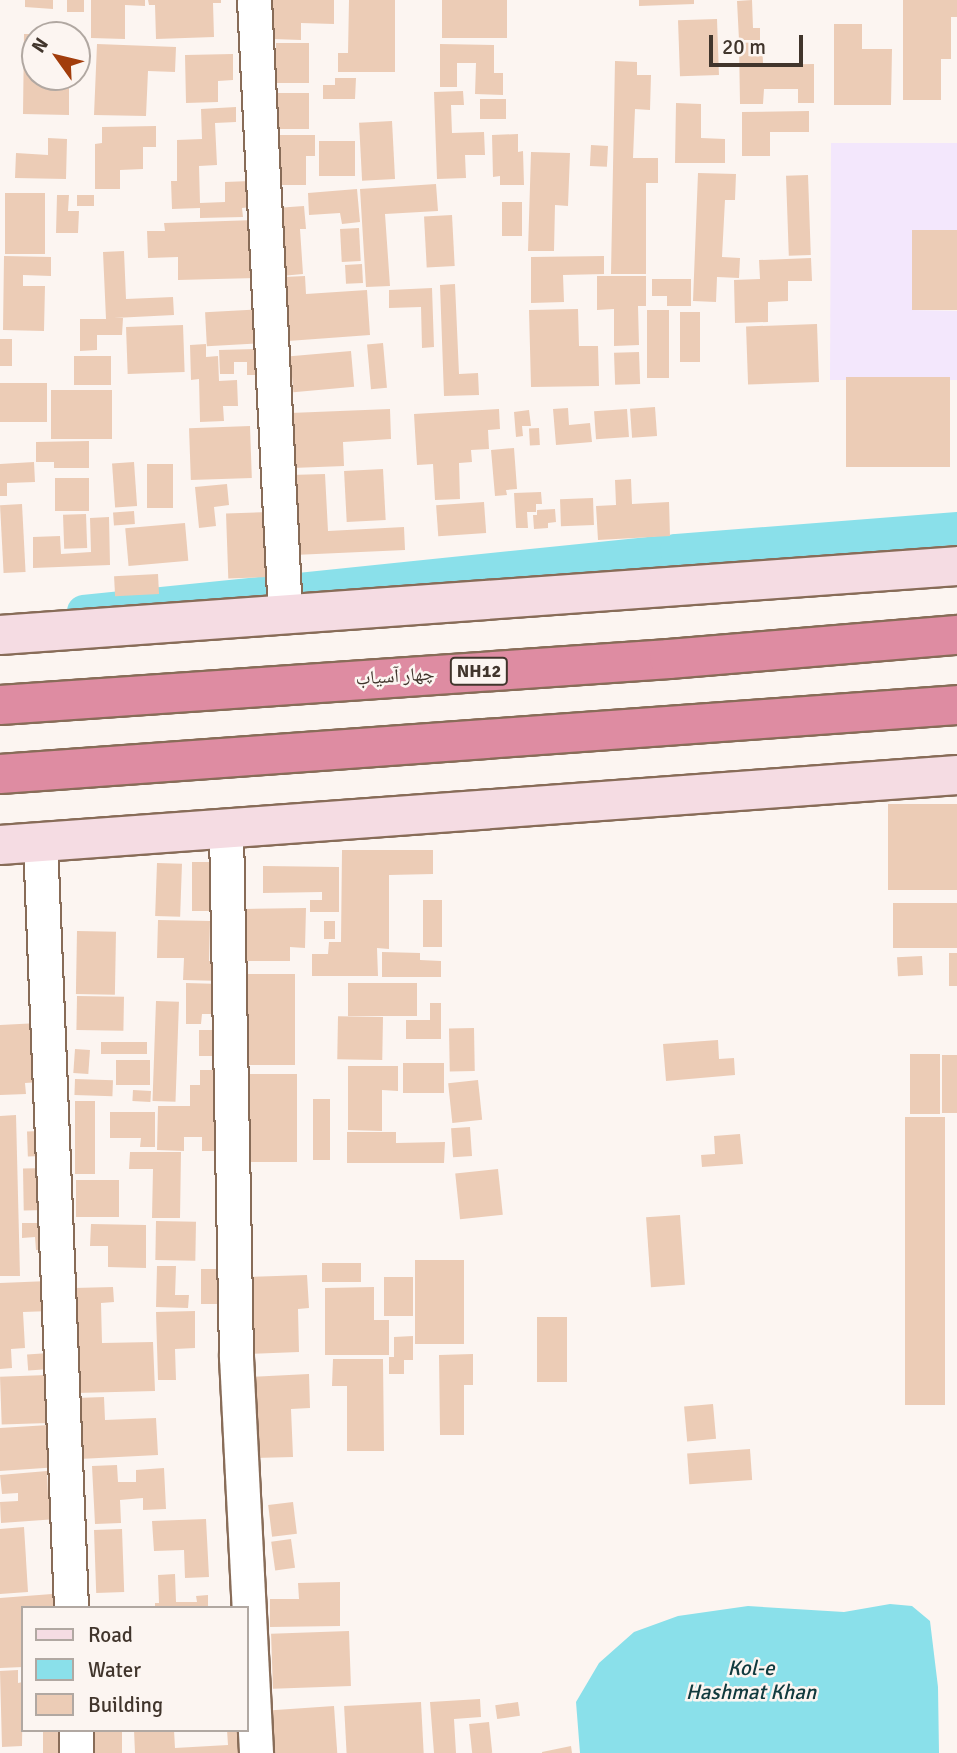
<!DOCTYPE html>
<html>
<head>
<meta charset="utf-8">
<style>
  body { margin:0 }
  #map { position:relative; width:957px; height:1753px; overflow:hidden; background:#fcf5f1; font-family:Signika,"Noto Naskh Arabic",sans-serif }
  div>[style] { position:absolute }
  .education>* { inset:0; background:#f3e7fc }
  .water>* { inset:0; background:#8ae0ea }
  .canal>* { height:33px; margin:-16.5px; padding:0 16.5px; transform-origin:16.5px; border-radius:16.5px; background:#8ae0ea }
  .building>* { inset:0; background:#ecccb6; transform-origin:0 0 }
  .roads { filter:drop-shadow(2px 0 #886c58) drop-shadow(-2px 0 #886c58) drop-shadow(0 2px #886c58) drop-shadow(0 -2px #886c58) }
  .street>* { height:33px; margin:-16.5px; padding:0 16.5px; transform-origin:16.5px; border-radius:16.5px; background:#fff }
  .secondary>* { height:38px; margin:-19px; padding:0 19px; transform-origin:19px; border-radius:19px; background:#f5dce3 }
  .highway>* { height:38px; margin:-19px; padding:0 19px; transform-origin:19px; border-radius:19px; background:#de8ca2 }
  span { translate:-50% -50%; white-space:nowrap; text-align:center; line-height:1.15; -webkit-text-stroke:5px #fcf5f1; paint-order:stroke }
  .shield-label span { padding:2px 5px; background:#fcf5f1; border:2px solid; border-radius:5px; -webkit-text-stroke-width:0 }
  .shield-label { font-size:18px; color:#41352c; font-weight:700 }
  .street-label { font-size:19px; color:#41352c }
  .water-label { font-size:21px; color:#103a3e; font-style:italic }
  .legend { position:absolute; left:21px; top:1606px; width:228px; height:126px; box-sizing:border-box; background:#fcf5f1; border:2px solid #b1a8a2; margin:0; padding:9px 12px; list-style:none; font-size:21px; color:#41352c }
  .legend li { display:flex; align-items:center; gap:14px; height:35px }
  .legend b { width:35px; border:2px solid #b1a8a2 }
  .north { position:absolute; left:21px; top:21px; width:70px; height:70px; box-sizing:border-box; background:#fcf5f1; border:2px solid #b1a8a2; border-radius:50%; rotate:304deg; font-size:19px; font-weight:700; line-height:28px; text-align:center; color:#41352c }
  .north::after { content:''; display:block; margin:auto; width:24px; height:32px; background:#a23d0c; clip-path:polygon(50% 0,100% 100%,50% 72%,0 100%) }
  .scale { position:absolute; left:709px; top:35px; width:94px; height:32px; box-sizing:border-box; border:4px solid #41352c; border-top:0; padding-left:9px; font-size:21px; line-height:24px; white-space:nowrap; color:#41352c; -webkit-text-stroke:5px #fcf5f1; paint-order:stroke }
</style>
</head>
<body>
<div id="map">
  <div class="education">
    <i style="clip-path:polygon(831px 143px,957px 143px,957px 230px,912px 230px,912px 310px,957px 311px,957px 380px,830px 380px)"></i>
  </div>
  <div class="water">
    <i style="clip-path:polygon(890px 1604px,912px 1606px,930px 1621px,938px 1687px,939px 1753px,580px 1753px,576px 1702px,599px 1663px,634px 1632px,678px 1616px,748px 1606px,844px 1612px)"></i>
  </div>
  <div class="canal">
    <i style="left:83px;top:611px;width:596px;rotate:-5.87deg"></i>
    <i style="left:676px;top:550px;width:282px;rotate:-4.5deg"></i>
  </div>
  <div class="building">
    <i style="clip-path:polygon(25px 0,53px 0,53px 9px,25px 7px)"></i>
    <i style="left:67px;top:0;width:17px;height:12px"></i>
    <i style="clip-path:polygon(91px 0,145px 0,145px 6px,125px 5px,125px 39px,91px 38px)"></i>
    <i style="clip-path:polygon(148px 0,221px 0,221px 3px,213px 3px,214px 37px,156px 39px,155px 5px,149px 5px)"></i>
    <i style="clip-path:polygon(273px 0,334px 0,334px 24px,301px 23px,301px 40px,273px 39px)"></i>
    <i style="clip-path:polygon(349px 0,395px 0,395px 72px,338px 72px,338px 53px,348px 53px)"></i>
    <i style="left:442px;top:0;width:65px;height:38px"></i>
    <i style="clip-path:polygon(639px 0,694px 0,694px 4px,639px 6px)"></i>
    <i style="clip-path:polygon(752px 0,753px 28px,760px 28px,760px 40px,739px 40px,737px 1px)"></i>
    <i style="clip-path:polygon(903px 0,957px 0,957px 17px,951px 17px,951px 59px,941px 59px,941px 100px,903px 100px)"></i>
    <i style="left:717px;top:19px;width:56px;height:39px;rotate:88deg"></i>
    <i style="clip-path:polygon(834px 24px,862px 24px,862px 49px,892px 49px,891px 105px,834px 105px)"></i>
    <i style="clip-path:polygon(24px 34px,35px 34px,35px 77px,69px 77px,69px 115px,23px 114px)"></i>
    <i style="clip-path:polygon(762px 42px,763px 63px,752px 65px,814px 64px,814px 103px,798px 103px,798px 89px,764px 89px,763px 104px,740px 104px,739px 43px)"></i>
    <i style="left:276px;top:43px;width:33px;height:40px"></i>
    <i style="clip-path:polygon(97px 44px,176px 47px,175px 72px,148px 71px,146px 116px,94px 115px)"></i>
    <i style="clip-path:polygon(440px 44px,494px 45px,494px 73px,503px 73px,503px 95px,475px 94px,476px 63px,457px 63px,457px 87px,440px 87px)"></i>
    <i style="clip-path:polygon(233px 54px,233px 80px,218px 81px,218px 102px,186px 103px,185px 55px)"></i>
    <i style="clip-path:polygon(615px 61px,637px 62px,637px 75px,651px 75px,650px 110px,635px 109px,633px 158px,658px 158px,658px 183px,646px 183px,646px 274px,611px 274px)"></i>
    <i style="clip-path:polygon(335px 78px,356px 78px,355px 99px,323px 99px,323px 85px,335px 85px)"></i>
    <i style="clip-path:polygon(463px 91px,464px 105px,451px 105px,452px 133px,484px 132px,485px 155px,465px 155px,466px 178px,437px 179px,434px 92px)"></i>
    <i style="left:274px;top:93px;width:35px;height:36px"></i>
    <i style="left:506px;top:99px;width:20px;height:26px;rotate:90deg"></i>
    <i style="clip-path:polygon(676px 103px,701px 104px,701px 138px,725px 139px,725px 163px,675px 163px)"></i>
    <i style="clip-path:polygon(236px 107px,236px 122px,215px 123px,217px 165px,199px 166px,200px 203px,225px 202px,225px 182px,251px 181px,252px 207px,242px 208px,243px 217px,200px 218px,200px 208px,172px 209px,171px 181px,177px 181px,177px 140px,202px 139px,201px 109px)"></i>
    <i style="clip-path:polygon(809px 111px,809px 132px,770px 132px,770px 156px,742px 156px,742px 112px)"></i>
    <i style="left:392px;top:121px;width:58px;height:33px;rotate:87deg"></i>
    <i style="clip-path:polygon(156px 126px,156px 147px,143px 147px,143px 169px,120px 170px,120px 189px,95px 189px,95px 144px,102px 143px,102px 127px)"></i>
    <i style="clip-path:polygon(518px 134px,518px 152px,523px 151px,524px 185px,500px 185px,500px 176px,493px 177px,492px 135px)"></i>
    <i style="clip-path:polygon(276px 135px,315px 135px,315px 156px,306px 156px,306px 185px,275px 185px)"></i>
    <i style="clip-path:polygon(48px 138px,67px 139px,66px 179px,15px 178px,16px 153px,48px 155px)"></i>
    <i style="left:355px;top:141px;width:35px;height:36px;rotate:90deg"></i>
    <i style="left:591px;top:145px;width:17px;height:21px;rotate:3deg"></i>
    <i style="clip-path:polygon(531px 152px,570px 153px,568px 206px,555px 205px,554px 251px,528px 251px)"></i>
    <i style="clip-path:polygon(698px 173px,736px 174px,735px 200px,725px 200px,722px 257px,740px 258px,739px 278px,717px 277px,716px 302px,693px 301px)"></i>
    <i style="left:808px;top:175px;width:80px;height:22px;rotate:88deg"></i>
    <i style="clip-path:polygon(436px 184px,438px 211px,385px 214px,390px 286px,366px 287px,360px 189px)"></i>
    <i style="clip-path:polygon(357px 189px,360px 222px,342px 224px,340px 213px,309px 215px,308px 193px)"></i>
    <i style="left:5px;top:193px;width:40px;height:61px"></i>
    <i style="clip-path:polygon(57px 195px,69px 195px,68px 211px,79px 211px,78px 233px,56px 233px)"></i>
    <i style="left:77px;top:195px;width:17px;height:11px"></i>
    <i style="left:502px;top:202px;width:20px;height:34px"></i>
    <i style="clip-path:polygon(304px 206px,306px 229px,300px 229px,303px 274px,281px 276px,276px 208px)"></i>
    <i style="left:452px;top:215px;width:51px;height:28px;rotate:87deg"></i>
    <i style="clip-path:polygon(257px 220px,258px 278px,178px 280px,178px 257px,148px 258px,147px 231px,165px 231px,164px 223px)"></i>
    <i style="left:359px;top:228px;width:33px;height:19px;rotate:87deg"></i>
    <i style="left:912px;top:230px;width:45px;height:80px"></i>
    <i style="clip-path:polygon(124px 251px,126px 299px,173px 297px,174px 315px,114px 318px,123px 318px,122px 335px,97px 335px,97px 350px,80px 351px,80px 319px,106px 319px,103px 252px)"></i>
    <i style="clip-path:polygon(4px 256px,51px 257px,51px 276px,23px 275px,23px 286px,45px 286px,44px 331px,3px 330px)"></i>
    <i style="clip-path:polygon(604px 256px,604px 274px,563px 275px,564px 302px,531px 303px,531px 257px)"></i>
    <i style="clip-path:polygon(811px 258px,812px 281px,788px 281px,788px 301px,768px 302px,768px 322px,735px 323px,734px 280px,760px 279px,759px 260px)"></i>
    <i style="left:362px;top:264px;width:19px;height:17px;rotate:87deg"></i>
    <i style="clip-path:polygon(305px 276px,306px 294px,367px 290px,370px 335px,288px 341px,284px 277px)"></i>
    <i style="clip-path:polygon(597px 276px,646px 276px,646px 306px,638px 306px,639px 345px,614px 346px,614px 309px,597px 310px)"></i>
    <i style="clip-path:polygon(652px 279px,691px 279px,691px 306px,667px 306px,667px 296px,652px 296px)"></i>
    <i style="clip-path:polygon(455px 284px,459px 374px,478px 373px,479px 395px,444px 396px,440px 285px)"></i>
    <i style="clip-path:polygon(432px 288px,434px 347px,422px 348px,421px 307px,389px 308px,389px 290px)"></i>
    <i style="left:266px;top:309px;width:34px;height:61px;rotate:87deg"></i>
    <i style="clip-path:polygon(578px 309px,579px 346px,598px 346px,599px 386px,531px 387px,529px 310px)"></i>
    <i style="left:647px;top:310px;width:22px;height:68px"></i>
    <i style="left:680px;top:312px;width:20px;height:50px"></i>
    <i style="left:817px;top:324px;width:58px;height:71px;rotate:88deg"></i>
    <i style="left:183px;top:325px;width:47px;height:57px;rotate:88deg"></i>
    <i style="left:0;top:339px;width:12px;height:27px"></i>
    <i style="left:383px;top:343px;width:45px;height:16px;rotate:85deg"></i>
    <i style="clip-path:polygon(206px 344px,206px 357px,218px 356px,219px 381px,237px 380px,238px 406px,223px 406px,224px 421px,200px 422px,199px 379px,191px 380px,190px 345px)"></i>
    <i style="clip-path:polygon(258px 349px,259px 375px,247px 375px,247px 362px,234px 362px,234px 374px,220px 374px,219px 350px)"></i>
    <i style="left:351px;top:351px;width:36px;height:61px;rotate:85deg"></i>
    <i style="left:639px;top:352px;width:32px;height:25px;rotate:88deg"></i>
    <i style="left:111px;top:356px;width:29px;height:37px;rotate:90deg"></i>
    <i style="left:846px;top:377px;width:104px;height:90px"></i>
    <i style="left:0;top:383px;width:47px;height:39px"></i>
    <i style="left:112px;top:390px;width:49px;height:61px;rotate:90deg"></i>
    <i style="left:655px;top:407px;width:29px;height:25px;rotate:86deg"></i>
    <i style="clip-path:polygon(568px 408px,569px 425px,590px 423px,592px 442px,556px 445px,553px 409px)"></i>
    <i style="clip-path:polygon(390px 409px,391px 439px,343px 442px,344px 466px,292px 468px,290px 413px)"></i>
    <i style="clip-path:polygon(499px 409px,500px 429px,488px 430px,489px 449px,471px 450px,472px 462px,459px 463px,460px 499px,435px 500px,433px 464px,417px 465px,414px 414px)"></i>
    <i style="left:627px;top:409px;width:28px;height:33px;rotate:86deg"></i>
    <i style="clip-path:polygon(529px 410px,531px 426px,522px 426px,523px 436px,516px 437px,514px 412px)"></i>
    <i style="left:250px;top:426px;width:52px;height:61px;rotate:88deg"></i>
    <i style="left:539px;top:428px;width:17px;height:10px;rotate:87deg"></i>
    <i style="clip-path:polygon(89px 441px,89px 468px,54px 468px,54px 462px,36px 462px,36px 442px)"></i>
    <i style="clip-path:polygon(514px 448px,517px 489px,506px 490px,507px 495px,495px 496px,491px 450px)"></i>
    <i style="clip-path:polygon(34px 462px,35px 482px,7px 483px,7px 496px,0 496px,0 464px)"></i>
    <i style="left:134px;top:462px;width:44px;height:22px;rotate:86deg"></i>
    <i style="left:147px;top:464px;width:26px;height:44px"></i>
    <i style="left:383px;top:469px;width:51px;height:39px;rotate:87deg"></i>
    <i style="clip-path:polygon(325px 474px,328px 531px,404px 527px,405px 550px,294px 555px,290px 475px)"></i>
    <i style="left:55px;top:478px;width:34px;height:33px"></i>
    <i style="clip-path:polygon(631px 479px,632px 504px,669px 502px,670px 536px,598px 540px,596px 506px,616px 505px,615px 480px)"></i>
    <i style="clip-path:polygon(227px 484px,229px 505px,214px 507px,216px 526px,199px 528px,195px 487px)"></i>
    <i style="clip-path:polygon(541px 492px,542px 504px,536px 504px,536px 512px,527px 512px,528px 528px,516px 528px,514px 493px)"></i>
    <i style="left:593px;top:498px;width:27px;height:33px;rotate:88deg"></i>
    <i style="left:484px;top:502px;width:31px;height:48px;rotate:86deg"></i>
    <i style="left:22px;top:504px;width:68px;height:22px;rotate:87deg"></i>
    <i style="clip-path:polygon(555px 509px,556px 522px,548px 523px,548px 528px,534px 529px,533px 515px,537px 515px,537px 510px)"></i>
    <i style="left:134px;top:511px;width:13px;height:21px;rotate:86deg"></i>
    <i style="left:269px;top:512px;width:65px;height:43px;rotate:88deg"></i>
    <i style="left:86px;top:514px;width:34px;height:23px;rotate:88deg"></i>
    <i style="clip-path:polygon(109px 517px,110px 565px,33px 568px,33px 537px,60px 536px,61px 554px,91px 552px,90px 518px)"></i>
    <i style="left:185px;top:523px;width:38px;height:60px;rotate:85deg"></i>
    <i style="left:158px;top:574px;width:20px;height:44px;rotate:87deg"></i>
    <i style="left:957px;top:804px;width:86px;height:69px;rotate:90deg"></i>
    <i style="clip-path:polygon(342px 850px,433px 850px,433px 874px,389px 875px,389px 949px,377px 948px,378px 976px,312px 976px,312px 954px,328px 954px,329px 942px,341px 942px)"></i>
    <i style="left:192px;top:862px;width:19px;height:49px"></i>
    <i style="left:157px;top:863px;width:25px;height:53px;rotate:2deg"></i>
    <i style="clip-path:polygon(263px 866px,339px 867px,339px 912px,310px 912px,310px 900px,322px 900px,322px 892px,263px 893px)"></i>
    <i style="left:423px;top:900px;width:19px;height:47px"></i>
    <i style="left:957px;top:903px;width:45px;height:64px;rotate:90deg"></i>
    <i style="clip-path:polygon(306px 908px,305px 948px,290px 947px,290px 961px,244px 961px,244px 909px)"></i>
    <i style="clip-path:polygon(158px 920px,210px 921px,209px 961px,223px 961px,222px 981px,183px 980px,184px 958px,157px 958px)"></i>
    <i style="left:324px;top:921px;width:11px;height:18px"></i>
    <i style="left:77px;top:931px;width:39px;height:63px;rotate:1deg"></i>
    <i style="clip-path:polygon(382px 952px,420px 953px,420px 960px,441px 961px,441px 977px,382px 977px)"></i>
    <i style="left:949px;top:953px;width:8px;height:33px"></i>
    <i style="left:922px;top:956px;width:19px;height:25px;rotate:87deg"></i>
    <i style="left:243px;top:974px;width:52px;height:91px"></i>
    <i style="clip-path:polygon(186px 983px,221px 984px,220px 1014px,202px 1014px,201px 1024px,186px 1024px)"></i>
    <i style="left:348px;top:983px;width:69px;height:33px"></i>
    <i style="left:77px;top:996px;width:47px;height:34px;rotate:1deg"></i>
    <i style="left:156px;top:1001px;width:23px;height:100px;rotate:2deg"></i>
    <i style="clip-path:polygon(430px 1003px,441px 1003px,441px 1039px,406px 1039px,406px 1020px,430px 1020px)"></i>
    <i style="left:383px;top:1017px;width:43px;height:45px;rotate:91deg"></i>
    <i style="clip-path:polygon(39px 1023px,41px 1082px,25px 1083px,26px 1094px,0 1095px,0 1025px)"></i>
    <i style="left:474px;top:1028px;width:43px;height:25px;rotate:89deg"></i>
    <i style="left:199px;top:1030px;width:24px;height:26px"></i>
    <i style="clip-path:polygon(718px 1040px,719px 1059px,734px 1058px,735px 1075px,666px 1081px,663px 1044px)"></i>
    <i style="left:101px;top:1042px;width:46px;height:12px"></i>
    <i style="left:75px;top:1049px;width:15px;height:24px;rotate:4deg"></i>
    <i style="left:910px;top:1054px;width:30px;height:60px"></i>
    <i style="left:942px;top:1055px;width:15px;height:58px"></i>
    <i style="left:116px;top:1060px;width:34px;height:25px"></i>
    <i style="clip-path:polygon(212px 1060px,224px 1061px,222px 1151px,202px 1151px,202px 1137px,184px 1137px,184px 1151px,157px 1150px,158px 1106px,190px 1106px,190px 1085px,200px 1085px,200px 1070px,212px 1070px)"></i>
    <i style="left:403px;top:1063px;width:41px;height:30px"></i>
    <i style="clip-path:polygon(348px 1066px,398px 1066px,398px 1091px,382px 1090px,382px 1131px,348px 1130px)"></i>
    <i style="left:243px;top:1074px;width:54px;height:88px"></i>
    <i style="left:75px;top:1079px;width:38px;height:16px;rotate:2deg"></i>
    <i style="left:478px;top:1080px;width:40px;height:30px;rotate:84deg"></i>
    <i style="left:133px;top:1090px;width:18px;height:11px;rotate:3deg"></i>
    <i style="left:313px;top:1099px;width:17px;height:61px"></i>
    <i style="left:75px;top:1101px;width:20px;height:73px"></i>
    <i style="clip-path:polygon(110px 1112px,155px 1112px,155px 1147px,140px 1147px,141px 1138px,110px 1138px)"></i>
    <i style="clip-path:polygon(16px 1115px,20px 1276px,0 1276px,0 1116px)"></i>
    <i style="left:905px;top:1117px;width:40px;height:288px"></i>
    <i style="left:470px;top:1127px;width:29px;height:19px;rotate:86deg"></i>
    <i style="left:41px;top:1131px;width:25px;height:14px;rotate:88deg"></i>
    <i style="clip-path:polygon(347px 1132px,396px 1132px,396px 1143px,445px 1142px,444px 1163px,347px 1163px)"></i>
    <i style="clip-path:polygon(740px 1134px,743px 1164px,702px 1167px,701px 1155px,715px 1154px,714px 1136px)"></i>
    <i style="clip-path:polygon(130px 1152px,181px 1152px,180px 1218px,152px 1218px,153px 1169px,129px 1169px)"></i>
    <i style="left:47px;top:1168px;width:42px;height:24px;rotate:89deg"></i>
    <i style="left:498px;top:1169px;width:46px;height:43px;rotate:84deg"></i>
    <i style="left:76px;top:1180px;width:43px;height:37px"></i>
    <i style="left:680px;top:1215px;width:70px;height:34px;rotate:86deg"></i>
    <i style="left:156px;top:1221px;width:40px;height:39px;rotate:1deg"></i>
    <i style="clip-path:polygon(22px 1223px,51px 1223px,51px 1249px,36px 1250px,35px 1237px,22px 1238px)"></i>
    <i style="clip-path:polygon(91px 1224px,146px 1225px,146px 1268px,108px 1267px,108px 1246px,90px 1246px)"></i>
    <i style="left:464px;top:1260px;width:84px;height:49px;rotate:90deg"></i>
    <i style="left:361px;top:1263px;width:19px;height:39px;rotate:90deg"></i>
    <i style="clip-path:polygon(157px 1266px,176px 1266px,175px 1295px,189px 1295px,188px 1308px,156px 1307px)"></i>
    <i style="left:201px;top:1269px;width:24px;height:35px"></i>
    <i style="clip-path:polygon(307px 1275px,309px 1308px,298px 1309px,299px 1352px,248px 1354px,245px 1277px)"></i>
    <i style="left:384px;top:1277px;width:29px;height:39px"></i>
    <i style="clip-path:polygon(49px 1281px,51px 1311px,23px 1312px,25px 1348px,11px 1349px,12px 1368px,0 1369px,0 1283px)"></i>
    <i style="clip-path:polygon(113px 1287px,114px 1302px,101px 1303px,102px 1343px,153px 1342px,155px 1391px,76px 1393px,74px 1288px)"></i>
    <i style="clip-path:polygon(374px 1287px,374px 1320px,389px 1320px,389px 1355px,325px 1355px,325px 1288px)"></i>
    <i style="clip-path:polygon(195px 1311px,195px 1348px,175px 1349px,176px 1380px,158px 1380px,156px 1312px)"></i>
    <i style="left:537px;top:1317px;width:30px;height:65px"></i>
    <i style="clip-path:polygon(413px 1336px,413px 1360px,404px 1360px,404px 1374px,389px 1374px,389px 1357px,394px 1357px,394px 1337px)"></i>
    <i style="left:49px;top:1353px;width:16px;height:22px;rotate:86deg"></i>
    <i style="clip-path:polygon(473px 1354px,473px 1385px,464px 1385px,464px 1435px,440px 1435px,439px 1355px)"></i>
    <i style="clip-path:polygon(333px 1359px,383px 1359px,384px 1451px,347px 1451px,347px 1386px,332px 1386px)"></i>
    <i style="clip-path:polygon(309px 1374px,310px 1408px,291px 1409px,293px 1457px,252px 1458px,249px 1377px)"></i>
    <i style="left:47px;top:1375px;width:48px;height:47px;rotate:88deg"></i>
    <i style="clip-path:polygon(104px 1397px,105px 1420px,156px 1418px,158px 1455px,79px 1459px,76px 1398px)"></i>
    <i style="left:713px;top:1404px;width:35px;height:29px;rotate:85deg"></i>
    <i style="clip-path:polygon(49px 1425px,59px 1467px,0 1471px,0 1428px)"></i>
    <i style="left:750px;top:1449px;width:31px;height:63px;rotate:86deg"></i>
    <i style="clip-path:polygon(117px 1465px,118px 1482px,136px 1482px,136px 1470px,164px 1468px,166px 1509px,143px 1510px,143px 1498px,120px 1500px,121px 1523px,95px 1524px,92px 1466px)"></i>
    <i style="clip-path:polygon(47px 1471px,48px 1498px,56px 1497px,57px 1519px,1px 1523px,0 1502px,18px 1501px,18px 1493px,2px 1494px,0 1475px)"></i>
    <i style="left:293px;top:1502px;width:32px;height:25px;rotate:83deg"></i>
    <i style="clip-path:polygon(206px 1519px,209px 1577px,185px 1578px,184px 1550px,154px 1551px,152px 1521px)"></i>
    <i style="clip-path:polygon(24px 1527px,28px 1592px,0 1594px,0 1529px)"></i>
    <i style="left:122px;top:1529px;width:63px;height:28px;rotate:88deg"></i>
    <i style="left:291px;top:1539px;width:29px;height:20px;rotate:82deg"></i>
    <i style="clip-path:polygon(175px 1574px,176px 1602px,197px 1602px,196px 1596px,208px 1595px,208px 1608px,155px 1608px,155px 1603px,159px 1603px,158px 1575px)"></i>
    <i style="clip-path:polygon(340px 1582px,340px 1626px,270px 1627px,270px 1599px,299px 1599px,298px 1583px)"></i>
    <i style="clip-path:polygon(65px 1593px,66px 1608px,23px 1608px,23px 1667px,0 1668px,0 1598px)"></i>
    <i style="left:349px;top:1631px;width:55px;height:78px;rotate:88deg"></i>
    <i style="clip-path:polygon(18px 1670px,18px 1683px,23px 1682px,22px 1746px,2px 1747px,0 1671px)"></i>
    <i style="clip-path:polygon(480px 1699px,481px 1717px,454px 1719px,456px 1753px,434px 1753px,430px 1702px)"></i>
    <i style="left:421px;top:1702px;width:51px;height:77px;rotate:87deg"></i>
    <i style="left:518px;top:1702px;width:14px;height:23px;rotate:82deg"></i>
    <i style="left:334px;top:1706px;width:47px;height:62px;rotate:86deg"></i>
    <i style="left:489px;top:1722px;width:31px;height:20px;rotate:84deg"></i>
    <i style="left:43px;top:1730px;width:23px;height:23px"></i>
    <i style="left:90px;top:1730px;width:32px;height:23px"></i>
    <i style="clip-path:polygon(134px 1730px,174px 1730px,175px 1748px,228px 1745px,227px 1730px,247px 1730px,251px 1753px,135px 1753px)"></i>
    <i style="clip-path:polygon(571px 1746px,572px 1753px,542px 1753px,542px 1752px)"></i>
  </div>
  <div class="roads">
    <div class="street">
      <i style="left:254px;top:0;width:616px;rotate:87.11deg"></i>
      <i style="left:226px;top:830px;width:527px;rotate:88.91deg"></i>
      <i style="left:236px;top:1357px;width:397px;rotate:87.1deg"></i>
      <i style="left:40px;top:842px;width:767px;rotate:87.68deg"></i>
      <i style="left:76px;top:1730px;width:23px;rotate:90deg"></i>
    </div>
    <div class="secondary">
      <i style="left:0;top:635px;width:959px;rotate:-4.12deg"></i>
      <i style="left:0;top:845px;width:960px;rotate:-4.18deg"></i>
    </div>
    <div class="highway">
      <i style="left:0;top:705px;width:671px;rotate:-3.93deg"></i>
      <i style="left:669px;top:659px;width:289px;rotate:-4.8deg"></i>
      <i style="left:0;top:774px;width:959px;rotate:-4.12deg"></i>
    </div>
  </div>
  <div class="shield-label">
    <span style="left:479px;top:671px">NH12</span>
  </div>
  <div class="street-label">
    <span style="left:395px;top:677px;rotate:-4deg">چهار آسیاب</span>
  </div>
  <div class="water-label">
    <span style="left:751px;top:1680px">Kol-e<br>Hashmat Khan</span>
  </div>
  <ul class="legend">
  <li><b style="height:9px;background:#f5dce3"></b>Road</li>
  <li><b style="height:19px;background:#8ae0ea"></b>Water</li>
  <li><b style="height:19px;background:#ecccb6"></b>Building</li>
  </ul>
  <div class="north">N</div>
  <div class="scale">20 m</div>
</div>
</body>
</html>
